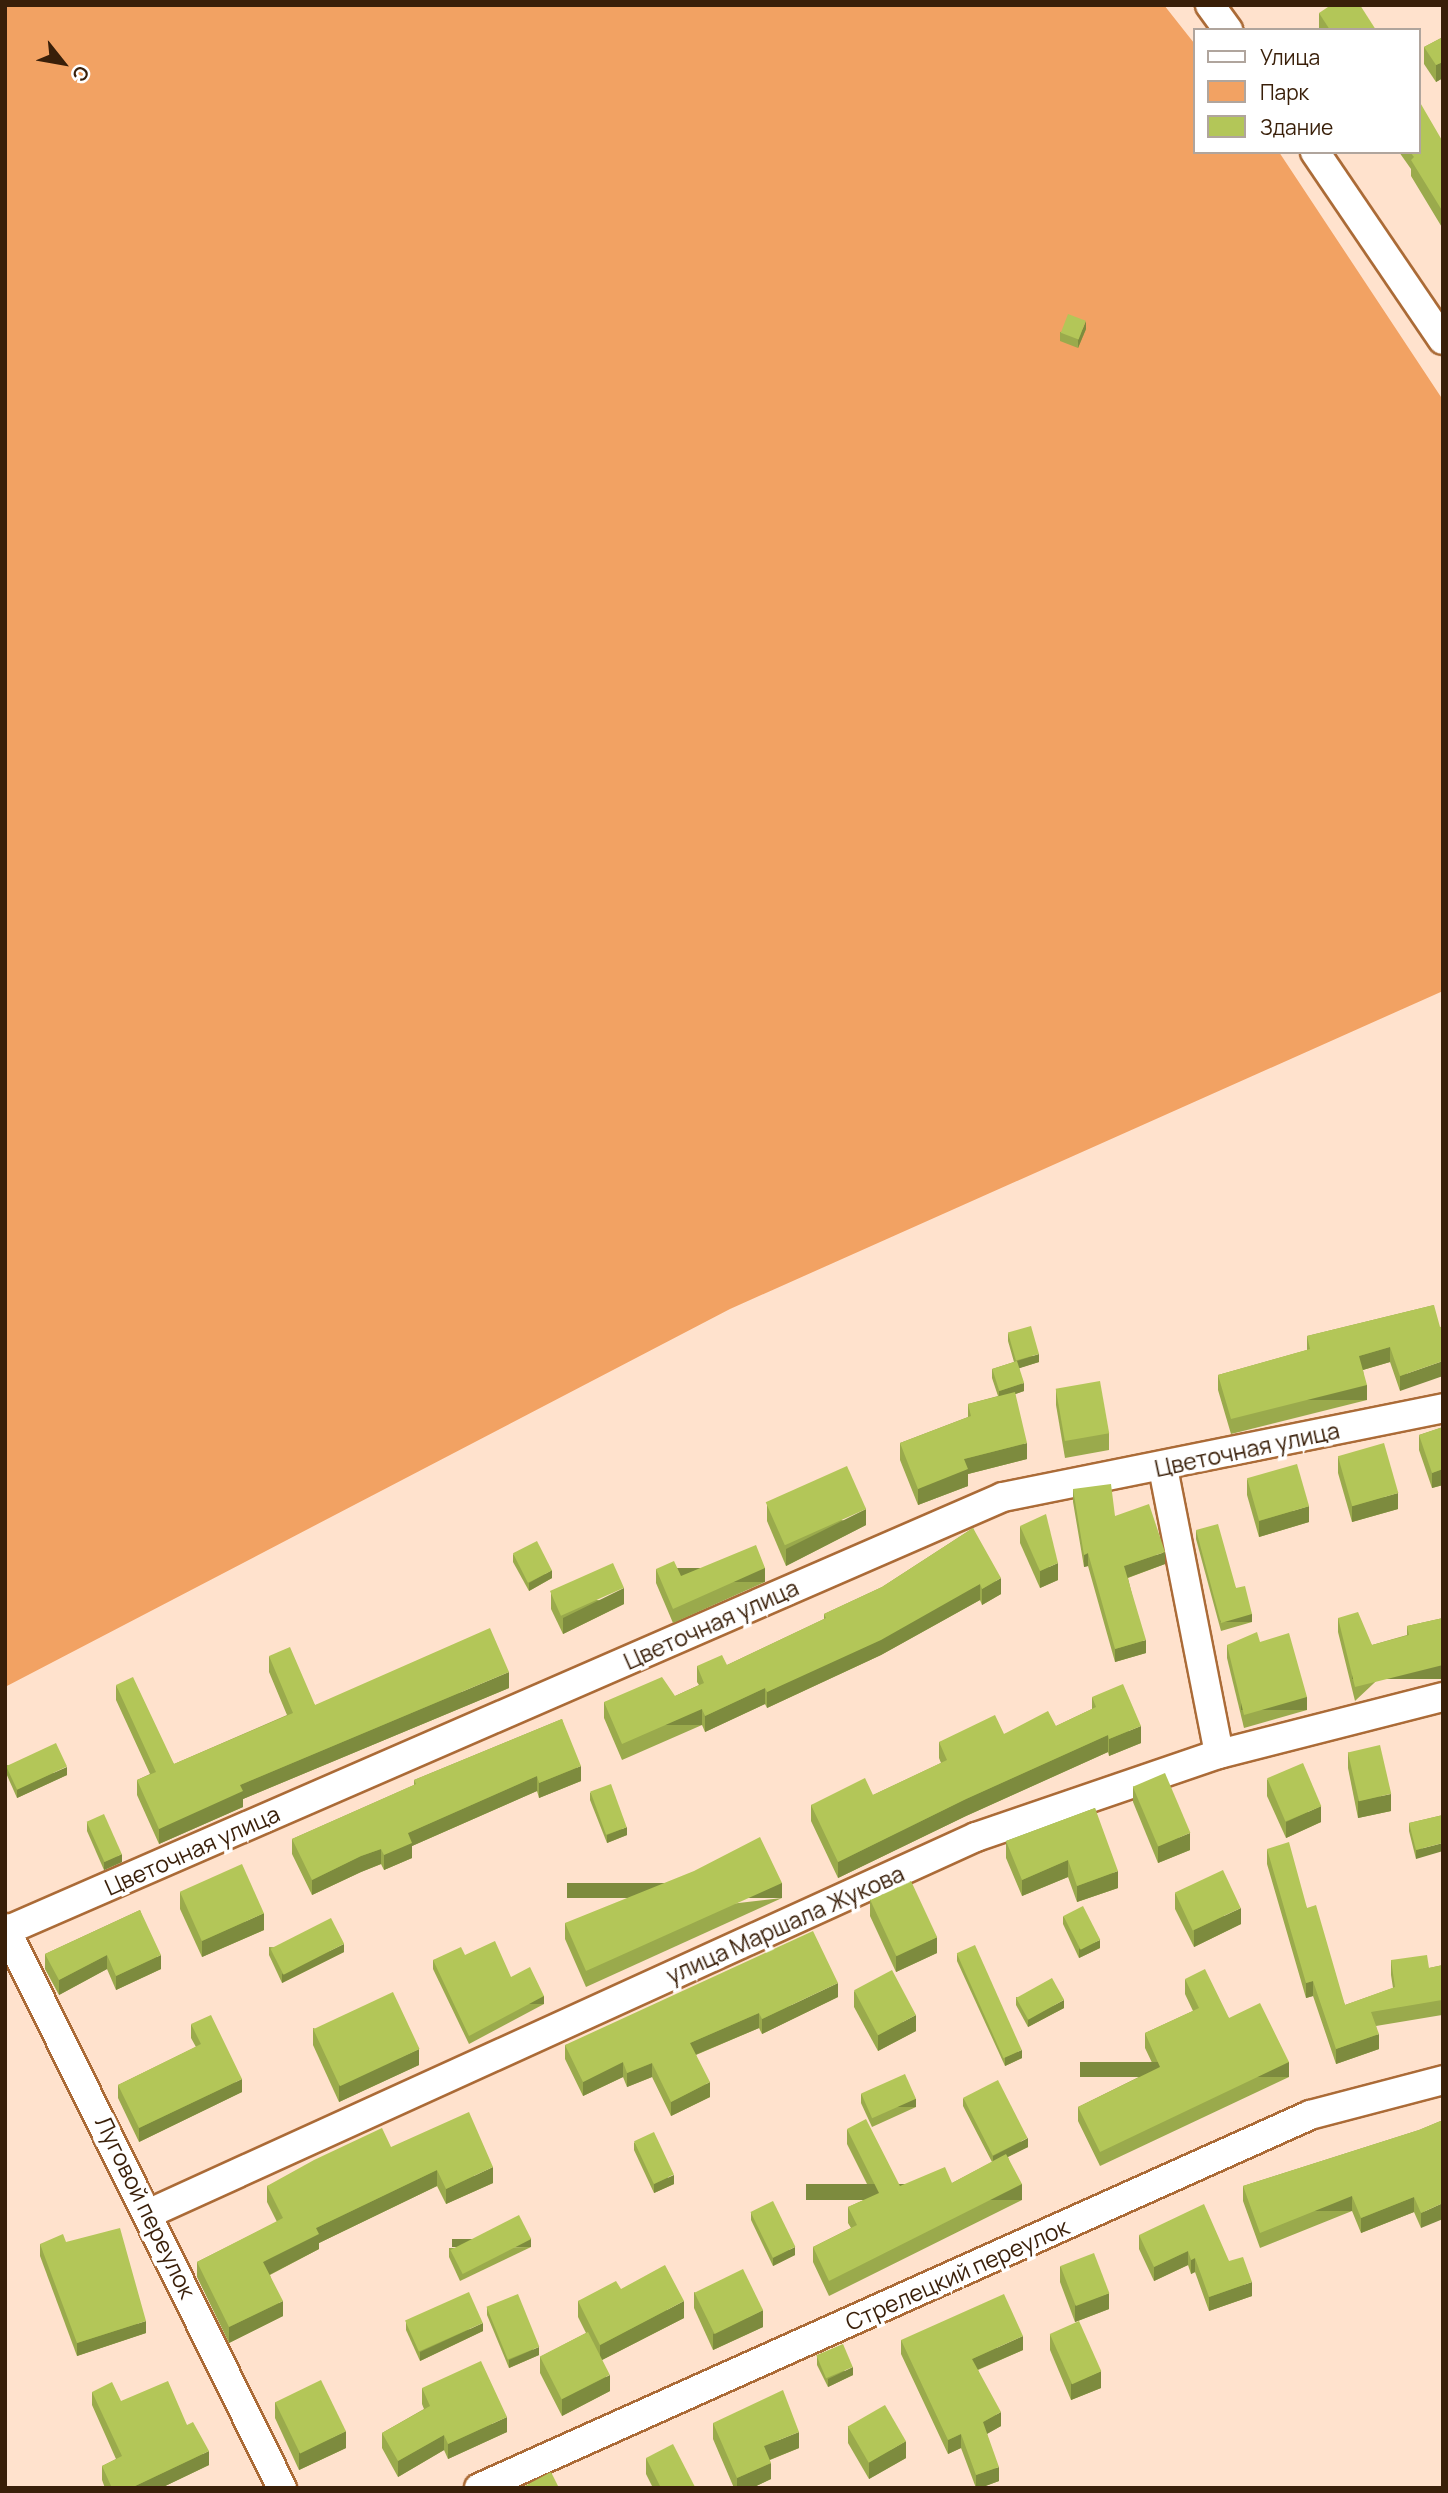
<!DOCTYPE html>
<html>
<head>
<meta charset="utf-8">
<style>
  body { margin:0 }
  #map { position:relative; width:1448px; height:2493px; overflow:hidden; background:#ffe2cd; font-family:Manrope,sans-serif }
  div>[style] { position:absolute }
  .green>* { inset:0; background:#f2a263 }
  .roads { filter:drop-shadow(2px 0 #ab6b37) drop-shadow(-2px 0 #ab6b37) drop-shadow(0 2px #ab6b37) drop-shadow(0 -2px #ab6b37) }
  .minor>* { height:28px; margin:-14px; padding:0 14px; transform-origin:14px; border-radius:14px; background:#fff }
  .wall>* { inset:0; background:#9aaa4c }
  .shaded-wall>* { inset:0; background:#7d8b3e; transform-origin:0 0 }
  .building>* { inset:0; background:#b3c658; transform-origin:0 0 }
  span { translate:-50% -50%; white-space:nowrap; text-align:center; line-height:1.15; -webkit-text-stroke:7px #fff; paint-order:stroke }
  .street-label { font-size:23px; color:#391f09 }
  .frame { position:absolute; inset:0; border:7px solid #391f09; pointer-events:none }
  .legend { position:absolute; left:1193px; top:28px; width:228px; height:126px; box-sizing:border-box; background:#fff; border:2px solid #b0a59d; margin:0; padding:9px 12px; list-style:none; font-size:21px; color:#391f09 }
  .legend li { display:flex; align-items:center; gap:14px; height:35px }
  .legend b { width:35px; border:2px solid #b0a59d }
  .north { position:absolute; left:28px; top:28px; width:70px; height:70px; -webkit-text-stroke:5px #fff; paint-order:stroke; rotate:121deg; font-size:19px; font-weight:700; line-height:28px; text-align:center; color:#391f09 }
  .north::after { content:''; display:block; margin:auto; width:24px; height:32px; background:#391f09; clip-path:polygon(50% 0,100% 100%,50% 72%,0 100%) }
</style>
</head>
<body>
<div id="map">
  <div class="green">
    <i style="clip-path:polygon(5px 5px,1164px 5px,1194px 43px,1194px 152px,1279px 152px,1443px 400px,1443px 991px,730px 1309px,5px 1687px)"></i>
  </div>
  <div class="roads">
    <div class="minor">
      <i style="left:1210px;top:5px;width:31px;rotate:54deg"></i>
      <i style="left:1315px;top:152px;width:227px;rotate:55.8deg"></i>
      <i style="left:1163px;top:1468px;width:291px;rotate:78.9deg"></i>
      <i style="left:5px;top:1928px;width:625px;rotate:63.68deg"></i>
      <i style="left:8px;top:1930px;width:1085px;rotate:-23.52deg"></i>
      <i style="left:1003px;top:1497px;width:449px;rotate:-11.4deg"></i>
      <i style="left:150px;top:2213px;width:908px;rotate:-24.48deg"></i>
      <i style="left:976px;top:1837px;width:257px;rotate:-18.9deg"></i>
      <i style="left:1219px;top:1754px;width:231px;rotate:-14.3deg"></i>
      <i style="left:479px;top:2488px;width:911px;rotate:-24.17deg"></i>
      <i style="left:1310px;top:2115px;width:138px;rotate:-14.7deg"></i>
    </div>
  </div>
  <div class="wall">
    <i style="clip-path:polygon(1319px 13px,1376px 30px,1319px 30px)"></i>
    <i style="clip-path:polygon(1443px 37px,1443px 78px,1436px 82px,1424px 64px,1424px 47px)"></i>
    <i style="clip-path:polygon(1443px 142px,1443px 229px,1411px 176px,1411px 169px,1399px 152px,1418px 152px)"></i>
    <i style="clip-path:polygon(1086px 329px,1078px 348px,1060px 341px,1060px 332px)"></i>
    <i style="clip-path:polygon(1434px 1305px,1400px 1391px,1390px 1362px,1363px 1370px,1367px 1400px,1231px 1434px,1218px 1390px,1218px 1375px,1307px 1350px,1307px 1336px)"></i>
    <i style="clip-path:polygon(1008px 1333px,1039px 1362px,1019px 1368px,1024px 1391px,1015px 1394px,1027px 1459px,968px 1474px,968px 1486px,918px 1505px,900px 1460px,900px 1443px,968px 1417px,968px 1404px,998px 1396px,992px 1378px,992px 1369px,1014px 1362px,1008px 1341px)"></i>
    <i style="clip-path:polygon(1056px 1389px,1109px 1433px,1109px 1450px,1065px 1458px,1056px 1405px)"></i>
    <i style="clip-path:polygon(1443px 1427px,1443px 1485px,1432px 1488px,1419px 1450px,1419px 1435px)"></i>
    <i style="clip-path:polygon(1338px 1457px,1398px 1509px,1352px 1522px,1338px 1473px)"></i>
    <i style="clip-path:polygon(1247px 1479px,1309px 1522px,1259px 1537px,1247px 1495px)"></i>
    <i style="clip-path:polygon(1073px 1489px,1115px 1516px,1165px 1564px,1128px 1578px,1146px 1653px,1115px 1662px,1088px 1566px,1084px 1567px,1073px 1502px)"></i>
    <i style="clip-path:polygon(767px 1505px,866px 1525px,786px 1566px,767px 1521px)"></i>
    <i style="clip-path:polygon(1020px 1526px,1058px 1580px,1040px 1588px,1020px 1543px)"></i>
    <i style="clip-path:polygon(973px 1528px,1001px 1594px,982px 1605px,980px 1600px,881px 1655px,767px 1708px,765px 1704px,705px 1732px,702px 1725px,622px 1760px,604px 1718px,604px 1702px,675px 1696px,699px 1685px,697px 1682px,697px 1666px,727px 1665px,824px 1619px,824px 1614px,882px 1587px)"></i>
    <i style="clip-path:polygon(1196px 1530px,1236px 1588px,1252px 1622px,1221px 1631px,1196px 1539px)"></i>
    <i style="clip-path:polygon(513px 1554px,552px 1578px,529px 1591px,513px 1562px)"></i>
    <i style="clip-path:polygon(656px 1569px,681px 1576px,765px 1582px,673px 1623px,656px 1583px)"></i>
    <i style="clip-path:polygon(551px 1593px,624px 1604px,563px 1634px,551px 1609px)"></i>
    <i style="clip-path:polygon(1338px 1618px,1372px 1645px,1407px 1635px,1407px 1626px,1443px 1618px,1355px 1701px,1338px 1632px)"></i>
    <i style="clip-path:polygon(1260px 1642px,1307px 1710px,1244px 1728px,1227px 1658px,1227px 1645px)"></i>
    <i style="clip-path:polygon(269px 1656px,315px 1705px,509px 1688px,243px 1799px,243px 1807px,159px 1844px,137px 1795px,137px 1780px,150px 1774px,116px 1700px,116px 1685px,174px 1764px,287px 1715px,269px 1672px)"></i>
    <i style="clip-path:polygon(1092px 1697px,1141px 1743px,1109px 1756px,1108px 1752px,966px 1816px,838px 1878px,811px 1821px,811px 1805px,873px 1795px,941px 1763px,939px 1758px,939px 1742px,1004px 1734px,1056px 1726px,1092px 1709px)"></i>
    <i style="clip-path:polygon(562px 1719px,581px 1781px,539px 1798px,537px 1791px,412px 1846px,412px 1858px,384px 1870px,381px 1864px,361px 1872px,312px 1895px,292px 1854px,292px 1839px,414px 1785px,414px 1780px)"></i>
    <i style="clip-path:polygon(1348px 1752px,1391px 1811px,1358px 1818px,1348px 1768px)"></i>
    <i style="clip-path:polygon(6px 1765px,67px 1775px,17px 1798px,6px 1773px)"></i>
    <i style="clip-path:polygon(1267px 1779px,1321px 1822px,1286px 1838px,1267px 1796px)"></i>
    <i style="clip-path:polygon(1133px 1786px,1190px 1850px,1158px 1863px,1133px 1802px)"></i>
    <i style="clip-path:polygon(590px 1792px,627px 1835px,607px 1843px,590px 1800px)"></i>
    <i style="clip-path:polygon(1095px 1808px,1118px 1888px,1077px 1902px,1068px 1877px,1022px 1896px,1006px 1858px,1006px 1841px)"></i>
    <i style="clip-path:polygon(1443px 1815px,1416px 1859px,1409px 1831px,1409px 1823px)"></i>
    <i style="clip-path:polygon(87px 1822px,122px 1862px,104px 1870px,87px 1831px)"></i>
    <i style="clip-path:polygon(1267px 1849px,1307px 1908px,1345px 2005px,1393px 1988px,1391px 1975px,1391px 1960px,1429px 1968px,1443px 1965px,1443px 2020px,1442px 2015px,1376px 2026px,1379px 2049px,1336px 2064px,1313px 1996px,1306px 1998px,1267px 1864px)"></i>
    <i style="clip-path:polygon(180px 1892px,264px 1930px,202px 1957px,180px 1909px)"></i>
    <i style="clip-path:polygon(1175px 1893px,1241px 1924px,1194px 1947px,1175px 1909px)"></i>
    <i style="clip-path:polygon(782px 1898px,586px 1987px,565px 1939px,565px 1923px)"></i>
    <i style="clip-path:polygon(870px 1899px,937px 1953px,896px 1972px,870px 1916px)"></i>
    <i style="clip-path:polygon(140px 1910px,161px 1969px,116px 1990px,107px 1969px,59px 1995px,45px 1969px,45px 1954px)"></i>
    <i style="clip-path:polygon(1063px 1916px,1100px 1948px,1079px 1958px,1063px 1924px)"></i>
    <i style="clip-path:polygon(269px 1947px,344px 1952px,282px 1983px,269px 1955px)"></i>
    <i style="clip-path:polygon(957px 1953px,1022px 2058px,1005px 2066px,957px 1961px)"></i>
    <i style="clip-path:polygon(465px 1955px,544px 2004px,469px 2044px,433px 1969px,433px 1960px)"></i>
    <i style="clip-path:polygon(1185px 1979px,1229px 2018px,1289px 2077px,1100px 2166px,1078px 2121px,1078px 2107px,1155px 2069px,1145px 2048px,1145px 2033px,1193px 2011px,1185px 1994px)"></i>
    <i style="clip-path:polygon(854px 1991px,916px 2031px,878px 2051px,854px 2007px)"></i>
    <i style="clip-path:polygon(838px 1997px,762px 2034px,759px 2028px,696px 2055px,710px 2097px,671px 2116px,652px 2077px,627px 2087px,623px 2077px,583px 2096px,565px 2059px,565px 2045px)"></i>
    <i style="clip-path:polygon(1016px 1997px,1064px 2008px,1028px 2027px,1016px 2005px)"></i>
    <i style="clip-path:polygon(191px 2024px,242px 2092px,139px 2142px,118px 2098px,118px 2085px,196px 2047px,191px 2038px)"></i>
    <i style="clip-path:polygon(313px 2028px,419px 2065px,339px 2102px,313px 2045px)"></i>
    <i style="clip-path:polygon(861px 2094px,916px 2107px,872px 2127px,861px 2103px)"></i>
    <i style="clip-path:polygon(963px 2098px,1028px 2147px,1008px 2157px,1022px 2200px,829px 2296px,813px 2262px,813px 2247px,851px 2228px,848px 2223px,848px 2207px,873px 2196px,847px 2144px,847px 2129px,900px 2186px,952px 2183px,992px 2162px,963px 2106px)"></i>
    <i style="clip-path:polygon(1443px 2120px,1421px 2228px,1414px 2212px,1361px 2233px,1352px 2211px,1260px 2248px,1243px 2201px,1243px 2186px,1419px 2130px)"></i>
    <i style="clip-path:polygon(634px 2142px,674px 2184px,654px 2193px,634px 2150px)"></i>
    <i style="clip-path:polygon(391px 2147px,493px 2183px,446px 2204px,437px 2186px,319px 2243px,319px 2249px,270px 2275px,283px 2316px,229px 2343px,197px 2277px,197px 2262px,277px 2222px,267px 2202px,267px 2186px)"></i>
    <i style="clip-path:polygon(751px 2212px,795px 2255px,773px 2266px,751px 2220px)"></i>
    <i style="clip-path:polygon(1139px 2235px,1229px 2261px,1252px 2296px,1209px 2311px,1195px 2272px,1191px 2274px,1188px 2265px,1154px 2281px,1139px 2249px)"></i>
    <i style="clip-path:polygon(66px 2242px,146px 2333px,77px 2356px,40px 2256px,40px 2244px)"></i>
    <i style="clip-path:polygon(531px 2247px,460px 2281px,449px 2257px,449px 2248px)"></i>
    <i style="clip-path:polygon(1060px 2266px,1109px 2309px,1075px 2322px,1060px 2282px)"></i>
    <i style="clip-path:polygon(621px 2289px,684px 2318px,602px 2360px,610px 2391px,562px 2416px,540px 2373px,540px 2357px,586px 2333px,578px 2317px,578px 2301px)"></i>
    <i style="clip-path:polygon(694px 2292px,763px 2327px,713px 2350px,694px 2308px)"></i>
    <i style="clip-path:polygon(487px 2307px,539px 2355px,509px 2368px,487px 2315px)"></i>
    <i style="clip-path:polygon(406px 2322px,483px 2331px,420px 2361px,406px 2330px)"></i>
    <i style="clip-path:polygon(1050px 2334px,1101px 2388px,1071px 2400px,1050px 2350px)"></i>
    <i style="clip-path:polygon(901px 2340px,1023px 2350px,978px 2370px,1001px 2426px,987px 2434px,999px 2481px,980px 2488px,976px 2488px,961px 2448px,948px 2454px,901px 2354px)"></i>
    <i style="clip-path:polygon(817px 2356px,853px 2375px,828px 2387px,817px 2365px)"></i>
    <i style="clip-path:polygon(422px 2388px,507px 2432px,448px 2459px,444px 2450px,398px 2477px,382px 2448px,382px 2433px,424px 2409px,422px 2404px)"></i>
    <i style="clip-path:polygon(92px 2392px,187px 2425px,209px 2465px,161px 2488px,105px 2488px,102px 2480px,102px 2466px,116px 2459px,92px 2405px)"></i>
    <i style="clip-path:polygon(275px 2402px,346px 2448px,299px 2470px,275px 2418px)"></i>
    <i style="clip-path:polygon(713px 2423px,799px 2448px,770px 2460px,771px 2479px,752px 2488px,734px 2488px,713px 2439px)"></i>
    <i style="clip-path:polygon(848px 2426px,906px 2458px,869px 2479px,848px 2443px)"></i>
    <i style="clip-path:polygon(646px 2458px,695px 2488px,653px 2488px,646px 2474px)"></i>
  </div>
  <div class="shaded-wall">
    <i style="clip-path:polygon(1443px 62px,1443px 78px,1436px 82px,1436px 65px)"></i>
    <i style="clip-path:polygon(1086px 321px,1086px 329px,1078px 348px,1078px 340px)"></i>
    <i style="clip-path:polygon(1390px 1347px,1390px 1362px,1359px 1371px,1359px 1356px)"></i>
    <i style="clip-path:polygon(1039px 1354px,1039px 1362px,1017px 1369px,1017px 1361px)"></i>
    <i style="clip-path:polygon(1443px 1361px,1443px 1376px,1400px 1391px,1400px 1376px)"></i>
    <i style="clip-path:polygon(1024px 1383px,1024px 1391px,999px 1400px,999px 1391px)"></i>
    <i style="left:1367px;top:1385px;width:15px;height:140px;rotate:90deg"></i>
    <i style="clip-path:polygon(1027px 1443px,1027px 1459px,968px 1474px,968px 1486px,918px 1505px,918px 1489px,964px 1459px)"></i>
    <i style="clip-path:polygon(1443px 1469px,1443px 1485px,1432px 1488px,1432px 1473px)"></i>
    <i style="clip-path:polygon(1398px 1493px,1398px 1509px,1352px 1522px,1352px 1506px)"></i>
    <i style="clip-path:polygon(1309px 1506px,1309px 1522px,1259px 1537px,1259px 1521px)"></i>
    <i style="clip-path:polygon(866px 1509px,866px 1525px,786px 1566px,786px 1549px)"></i>
    <i style="clip-path:polygon(1165px 1552px,1165px 1564px,1124px 1579px,1124px 1566px)"></i>
    <i style="clip-path:polygon(1088px 1553px,1088px 1566px,1084px 1567px,1084px 1555px)"></i>
    <i style="clip-path:polygon(1058px 1563px,1058px 1580px,1040px 1588px,1040px 1571px)"></i>
    <i style="left:765px;top:1568px;width:14px;height:101px;rotate:90deg"></i>
    <i style="clip-path:polygon(552px 1570px,552px 1578px,529px 1591px,529px 1583px)"></i>
    <i style="clip-path:polygon(1001px 1578px,1001px 1594px,982px 1605px,982px 1589px)"></i>
    <i style="clip-path:polygon(980px 1584px,980px 1600px,881px 1655px,767px 1708px,767px 1692px)"></i>
    <i style="clip-path:polygon(624px 1588px,624px 1604px,563px 1634px,563px 1618px)"></i>
    <i style="left:1252px;top:1614px;width:8px;height:32px;rotate:90deg"></i>
    <i style="clip-path:polygon(1146px 1640px,1146px 1653px,1115px 1662px,1115px 1649px)"></i>
    <i style="left:1443px;top:1665px;width:14px;height:91px;rotate:90deg"></i>
    <i style="clip-path:polygon(509px 1672px,509px 1688px,243px 1799px,243px 1807px,159px 1844px,159px 1829px,240px 1785px)"></i>
    <i style="clip-path:polygon(765px 1688px,765px 1704px,705px 1732px,705px 1716px)"></i>
    <i style="left:1307px;top:1697px;width:13px;height:66px;rotate:90deg"></i>
    <i style="left:702px;top:1709px;width:16px;height:87px;rotate:90deg"></i>
    <i style="clip-path:polygon(1141px 1726px,1141px 1743px,1109px 1756px,1109px 1739px)"></i>
    <i style="clip-path:polygon(1108px 1735px,1108px 1752px,966px 1816px,838px 1878px,838px 1862px,966px 1799px)"></i>
    <i style="clip-path:polygon(581px 1766px,581px 1781px,539px 1798px,539px 1783px)"></i>
    <i style="clip-path:polygon(67px 1767px,67px 1775px,17px 1798px,17px 1789px)"></i>
    <i style="clip-path:polygon(537px 1776px,537px 1791px,412px 1846px,412px 1858px,384px 1870px,384px 1855px,408px 1833px)"></i>
    <i style="clip-path:polygon(1391px 1794px,1391px 1811px,1358px 1818px,1358px 1801px)"></i>
    <i style="clip-path:polygon(1321px 1806px,1321px 1822px,1286px 1838px,1286px 1822px)"></i>
    <i style="clip-path:polygon(627px 1827px,627px 1835px,607px 1843px,607px 1835px)"></i>
    <i style="clip-path:polygon(1190px 1833px,1190px 1850px,1158px 1863px,1158px 1846px)"></i>
    <i style="clip-path:polygon(1443px 1843px,1443px 1851px,1416px 1859px,1416px 1850px)"></i>
    <i style="clip-path:polygon(381px 1849px,381px 1864px,361px 1872px,312px 1895px,312px 1880px,361px 1856px)"></i>
    <i style="clip-path:polygon(122px 1854px,122px 1862px,104px 1870px,104px 1862px)"></i>
    <i style="clip-path:polygon(1068px 1860px,1068px 1877px,1022px 1896px,1022px 1880px)"></i>
    <i style="clip-path:polygon(1118px 1871px,1118px 1888px,1077px 1902px,1077px 1886px)"></i>
    <i style="left:782px;top:1883px;width:15px;height:215px;rotate:90deg"></i>
    <i style="clip-path:polygon(1241px 1908px,1241px 1924px,1194px 1947px,1194px 1930px)"></i>
    <i style="clip-path:polygon(264px 1913px,264px 1930px,202px 1957px,202px 1941px)"></i>
    <i style="clip-path:polygon(937px 1937px,937px 1953px,896px 1972px,896px 1955px)"></i>
    <i style="clip-path:polygon(1100px 1940px,1100px 1948px,1079px 1958px,1079px 1949px)"></i>
    <i style="clip-path:polygon(344px 1944px,344px 1952px,282px 1983px,282px 1974px)"></i>
    <i style="clip-path:polygon(107px 1955px,107px 1969px,59px 1995px,59px 1980px)"></i>
    <i style="clip-path:polygon(161px 1955px,161px 1969px,116px 1990px,116px 1976px)"></i>
    <i style="clip-path:polygon(1313px 1981px,1313px 1996px,1306px 1998px,1306px 1983px)"></i>
    <i style="clip-path:polygon(838px 1983px,838px 1997px,762px 2034px,762px 2019px)"></i>
    <i style="left:544px;top:1996px;width:8px;height:85px;rotate:90deg"></i>
    <i style="clip-path:polygon(1064px 2000px,1064px 2008px,1028px 2027px,1028px 2019px)"></i>
    <i style="clip-path:polygon(759px 2013px,759px 2028px,690px 2057px,690px 2043px)"></i>
    <i style="clip-path:polygon(916px 2015px,916px 2031px,878px 2051px,878px 2035px)"></i>
    <i style="clip-path:polygon(1379px 2034px,1379px 2049px,1336px 2064px,1336px 2049px)"></i>
    <i style="clip-path:polygon(419px 2049px,419px 2065px,339px 2102px,339px 2085px)"></i>
    <i style="clip-path:polygon(1022px 2050px,1022px 2058px,1005px 2066px,1005px 2057px)"></i>
    <i style="clip-path:polygon(623px 2062px,623px 2077px,583px 2096px,583px 2082px)"></i>
    <i style="left:1289px;top:2062px;width:15px;height:209px;rotate:90deg"></i>
    <i style="clip-path:polygon(652px 2063px,652px 2077px,627px 2087px,627px 2073px)"></i>
    <i style="clip-path:polygon(242px 2079px,242px 2092px,139px 2142px,139px 2128px)"></i>
    <i style="clip-path:polygon(710px 2082px,710px 2097px,671px 2116px,671px 2102px)"></i>
    <i style="left:916px;top:2099px;width:8px;height:48px;rotate:90deg"></i>
    <i style="clip-path:polygon(1028px 2138px,1028px 2147px,993px 2164px,993px 2156px)"></i>
    <i style="clip-path:polygon(493px 2167px,493px 2183px,446px 2204px,446px 2189px)"></i>
    <i style="clip-path:polygon(437px 2170px,437px 2186px,319px 2243px,319px 2249px,263px 2278px,263px 2262px,316px 2228px)"></i>
    <i style="clip-path:polygon(674px 2175px,674px 2184px,654px 2193px,654px 2184px)"></i>
    <i style="left:1022px;top:2184px;width:16px;height:216px;rotate:90deg"></i>
    <i style="left:1352px;top:2196px;width:15px;height:99px;rotate:90deg"></i>
    <i style="clip-path:polygon(1414px 2197px,1414px 2212px,1361px 2233px,1361px 2218px)"></i>
    <i style="clip-path:polygon(1443px 2203px,1443px 2219px,1421px 2228px,1421px 2213px)"></i>
    <i style="left:531px;top:2239px;width:8px;height:79px;rotate:90deg"></i>
    <i style="clip-path:polygon(795px 2247px,795px 2255px,773px 2266px,773px 2258px)"></i>
    <i style="clip-path:polygon(1188px 2251px,1188px 2265px,1154px 2281px,1154px 2267px)"></i>
    <i style="clip-path:polygon(1195px 2258px,1195px 2272px,1191px 2274px,1191px 2260px)"></i>
    <i style="clip-path:polygon(1252px 2282px,1252px 2296px,1209px 2311px,1209px 2297px)"></i>
    <i style="clip-path:polygon(1109px 2293px,1109px 2309px,1075px 2322px,1075px 2305px)"></i>
    <i style="clip-path:polygon(283px 2301px,283px 2316px,229px 2343px,229px 2327px)"></i>
    <i style="clip-path:polygon(684px 2301px,684px 2318px,600px 2361px,600px 2345px)"></i>
    <i style="clip-path:polygon(763px 2310px,763px 2327px,713px 2350px,713px 2334px)"></i>
    <i style="clip-path:polygon(146px 2321px,146px 2333px,77px 2356px,77px 2343px)"></i>
    <i style="clip-path:polygon(483px 2323px,483px 2331px,420px 2361px,420px 2352px)"></i>
    <i style="clip-path:polygon(1023px 2336px,1023px 2350px,972px 2372px,972px 2359px)"></i>
    <i style="clip-path:polygon(539px 2347px,539px 2355px,509px 2368px,509px 2360px)"></i>
    <i style="clip-path:polygon(853px 2367px,853px 2375px,828px 2387px,828px 2379px)"></i>
    <i style="clip-path:polygon(1101px 2371px,1101px 2388px,1071px 2400px,1071px 2384px)"></i>
    <i style="clip-path:polygon(610px 2375px,610px 2391px,562px 2416px,562px 2399px)"></i>
    <i style="clip-path:polygon(1001px 2412px,1001px 2426px,983px 2436px,983px 2422px)"></i>
    <i style="clip-path:polygon(507px 2417px,507px 2432px,448px 2459px,448px 2444px)"></i>
    <i style="clip-path:polygon(346px 2431px,346px 2448px,299px 2470px,299px 2453px)"></i>
    <i style="clip-path:polygon(799px 2432px,799px 2448px,764px 2462px,764px 2446px)"></i>
    <i style="clip-path:polygon(961px 2434px,961px 2448px,948px 2454px,948px 2440px)"></i>
    <i style="clip-path:polygon(444px 2435px,444px 2450px,398px 2477px,398px 2461px)"></i>
    <i style="clip-path:polygon(906px 2441px,906px 2458px,869px 2479px,869px 2462px)"></i>
    <i style="clip-path:polygon(209px 2451px,209px 2465px,161px 2488px,131px 2488px)"></i>
    <i style="clip-path:polygon(771px 2463px,771px 2479px,752px 2488px,737px 2488px,737px 2478px)"></i>
    <i style="clip-path:polygon(999px 2467px,999px 2481px,980px 2488px,976px 2488px,976px 2475px)"></i>
  </div>
  <div class="building">
    <i style="clip-path:polygon(1331px 5px,1360px 5px,1376px 30px,1330px 30px,1319px 13px)"></i>
    <i style="clip-path:polygon(1443px 37px,1443px 62px,1436px 65px,1424px 47px)"></i>
    <i style="clip-path:polygon(1418px 99px,1443px 142px,1443px 212px,1411px 160px,1414px 157px,1410px 152px,1418px 152px)"></i>
    <i style="left:1068px;top:314px;width:19px;height:20px;rotate:21deg"></i>
    <i style="clip-path:polygon(1434px 1305px,1440px 1327px,1443px 1326px,1443px 1361px,1400px 1376px,1390px 1347px,1359px 1356px,1367px 1385px,1231px 1419px,1218px 1375px,1310px 1349px,1307px 1336px)"></i>
    <i style="left:1031px;top:1326px;width:29px;height:24px;rotate:74deg"></i>
    <i style="left:1017px;top:1361px;width:23px;height:26px;rotate:72deg"></i>
    <i style="left:1100px;top:1381px;width:53px;height:45px;rotate:80deg"></i>
    <i style="clip-path:polygon(1015px 1392px,1027px 1443px,964px 1459px,968px 1469px,918px 1489px,900px 1443px,971px 1416px,968px 1404px)"></i>
    <i style="clip-path:polygon(1443px 1427px,1443px 1469px,1432px 1473px,1419px 1435px)"></i>
    <i style="left:1384px;top:1443px;width:52px;height:48px;rotate:74deg"></i>
    <i style="left:1297px;top:1464px;width:44px;height:52px;rotate:74deg"></i>
    <i style="left:847px;top:1466px;width:47px;height:89px;rotate:66deg"></i>
    <i style="clip-path:polygon(1111px 1484px,1115px 1516px,1149px 1504px,1165px 1552px,1124px 1566px,1146px 1640px,1115px 1649px,1088px 1553px,1084px 1555px,1073px 1489px)"></i>
    <i style="clip-path:polygon(1046px 1514px,1058px 1563px,1040px 1571px,1020px 1526px)"></i>
    <i style="clip-path:polygon(1218px 1524px,1236px 1588px,1245px 1586px,1252px 1614px,1221px 1623px,1196px 1530px)"></i>
    <i style="clip-path:polygon(973px 1528px,1001px 1578px,982px 1589px,980px 1584px,881px 1640px,767px 1692px,765px 1688px,705px 1716px,702px 1709px,622px 1744px,604px 1702px,662px 1677px,675px 1696px,704px 1683px,697px 1666px,722px 1655px,727px 1665px,826px 1618px,824px 1614px,882px 1587px)"></i>
    <i style="left:537px;top:1541px;width:33px;height:27px;rotate:63deg"></i>
    <i style="clip-path:polygon(756px 1545px,765px 1568px,673px 1609px,656px 1569px,674px 1561px,681px 1576px)"></i>
    <i style="left:613px;top:1563px;width:27px;height:69px;rotate:66deg"></i>
    <i style="clip-path:polygon(1358px 1612px,1372px 1645px,1409px 1635px,1407px 1626px,1443px 1618px,1443px 1665px,1355px 1687px,1338px 1618px)"></i>
    <i style="clip-path:polygon(490px 1628px,509px 1672px,240px 1785px,243px 1791px,159px 1829px,137px 1780px,156px 1772px,116px 1685px,133px 1677px,174px 1764px,293px 1713px,269px 1656px,290px 1647px,315px 1705px)"></i>
    <i style="clip-path:polygon(1257px 1632px,1260px 1642px,1289px 1633px,1307px 1697px,1244px 1715px,1227px 1645px)"></i>
    <i style="clip-path:polygon(1123px 1684px,1141px 1726px,1109px 1739px,1108px 1735px,966px 1799px,838px 1862px,811px 1805px,865px 1778px,873px 1795px,947px 1760px,939px 1742px,995px 1715px,1004px 1734px,1048px 1711px,1056px 1726px,1096px 1707px,1092px 1697px)"></i>
    <i style="clip-path:polygon(562px 1719px,581px 1766px,539px 1783px,537px 1776px,408px 1833px,412px 1843px,384px 1855px,381px 1849px,361px 1856px,312px 1880px,292px 1839px,416px 1784px,414px 1780px)"></i>
    <i style="left:56px;top:1743px;width:26px;height:55px;rotate:65deg"></i>
    <i style="left:1380px;top:1745px;width:50px;height:33px;rotate:77deg"></i>
    <i style="left:1303px;top:1763px;width:47px;height:39px;rotate:67deg"></i>
    <i style="left:1165px;top:1773px;width:65px;height:35px;rotate:67deg"></i>
    <i style="left:611px;top:1784px;width:46px;height:22px;rotate:70deg"></i>
    <i style="clip-path:polygon(1095px 1808px,1118px 1871px,1077px 1886px,1068px 1860px,1022px 1880px,1006px 1841px)"></i>
    <i style="left:104px;top:1814px;width:44px;height:19px;rotate:66deg"></i>
    <i style="clip-path:polygon(1443px 1815px,1443px 1843px,1416px 1850px,1409px 1823px)"></i>
    <i style="clip-path:polygon(760px 1837px,782px 1883px,586px 1971px,565px 1923px,694px 1871px)"></i>
    <i style="clip-path:polygon(1289px 1842px,1307px 1908px,1316px 1905px,1345px 2005px,1395px 1987px,1391px 1960px,1427px 1955px,1429px 1968px,1443px 1965px,1443px 2005px,1442px 2000px,1371px 2012px,1379px 2034px,1336px 2049px,1313px 1981px,1306px 1983px,1267px 1849px)"></i>
    <i style="left:242px;top:1864px;width:54px;height:68px;rotate:66deg"></i>
    <i style="left:1223px;top:1870px;width:42px;height:53px;rotate:65deg"></i>
    <i style="left:911px;top:1881px;width:62px;height:45px;rotate:65deg"></i>
    <i style="left:1083px;top:1906px;width:38px;height:22px;rotate:63deg"></i>
    <i style="clip-path:polygon(140px 1910px,161px 1955px,116px 1976px,107px 1955px,59px 1980px,45px 1954px)"></i>
    <i style="left:331px;top:1918px;width:29px;height:68px;rotate:63deg"></i>
    <i style="clip-path:polygon(813px 1931px,838px 1983px,762px 2019px,759px 2013px,690px 2043px,710px 2082px,671px 2102px,652px 2063px,627px 2073px,623px 2062px,583px 2082px,565px 2045px)"></i>
    <i style="clip-path:polygon(495px 1941px,511px 1977px,530px 1967px,544px 1996px,469px 2036px,433px 1960px,461px 1947px,465px 1955px)"></i>
    <i style="left:975px;top:1945px;width:115px;height:20px;rotate:66deg"></i>
    <i style="clip-path:polygon(1205px 1969px,1229px 2018px,1260px 2003px,1289px 2062px,1100px 2152px,1078px 2107px,1160px 2067px,1145px 2033px,1199px 2008px,1185px 1979px)"></i>
    <i style="left:892px;top:1970px;width:51px;height:43px;rotate:62deg"></i>
    <i style="left:1052px;top:1978px;width:25px;height:41px;rotate:61deg"></i>
    <i style="left:393px;top:1992px;width:63px;height:88px;rotate:65deg"></i>
    <i style="clip-path:polygon(211px 2015px,242px 2079px,139px 2128px,118px 2085px,201px 2044px,191px 2024px)"></i>
    <i style="left:905px;top:2074px;width:27px;height:48px;rotate:66deg"></i>
    <i style="left:998px;top:2080px;width:65px;height:39px;rotate:63deg"></i>
    <i style="clip-path:polygon(469px 2112px,493px 2167px,446px 2189px,437px 2170px,316px 2228px,319px 2234px,263px 2262px,283px 2301px,229px 2327px,197px 2262px,283px 2218px,267px 2186px,314px 2160px,382px 2128px,391px 2147px)"></i>
    <i style="clip-path:polygon(866px 2119px,900px 2186px,945px 2167px,952px 2183px,1006px 2154px,1022px 2184px,829px 2281px,813px 2247px,857px 2225px,848px 2207px,879px 2193px,847px 2129px)"></i>
    <i style="clip-path:polygon(1443px 2120px,1443px 2203px,1421px 2213px,1414px 2197px,1361px 2218px,1352px 2196px,1260px 2233px,1243px 2186px,1419px 2130px)"></i>
    <i style="left:654px;top:2132px;width:47px;height:22px;rotate:65deg"></i>
    <i style="left:773px;top:2201px;width:51px;height:25px;rotate:64deg"></i>
    <i style="clip-path:polygon(1204px 2204px,1229px 2261px,1243px 2257px,1252px 2282px,1209px 2297px,1195px 2258px,1191px 2260px,1188px 2251px,1154px 2267px,1139px 2235px)"></i>
    <i style="left:519px;top:2215px;width:27px;height:77px;rotate:63deg"></i>
    <i style="clip-path:polygon(120px 2228px,146px 2321px,77px 2343px,40px 2244px,63px 2234px,66px 2242px)"></i>
    <i style="left:1094px;top:2253px;width:43px;height:36px;rotate:69deg"></i>
    <i style="clip-path:polygon(665px 2265px,684px 2301px,600px 2345px,578px 2301px,616px 2281px,621px 2289px)"></i>
    <i style="left:743px;top:2269px;width:46px;height:54px;rotate:64deg"></i>
    <i style="left:469px;top:2292px;width:34px;height:70px;rotate:66deg"></i>
    <i style="left:518px;top:2294px;width:57px;height:34px;rotate:68deg"></i>
    <i style="clip-path:polygon(1004px 2294px,1023px 2336px,972px 2359px,1001px 2412px,983px 2422px,999px 2467px,976px 2475px,961px 2434px,948px 2440px,901px 2340px)"></i>
    <i style="left:1079px;top:2321px;width:55px;height:32px;rotate:66deg"></i>
    <i style="left:588px;top:2332px;width:48px;height:54px;rotate:63deg"></i>
    <i style="left:843px;top:2344px;width:25px;height:29px;rotate:67deg"></i>
    <i style="clip-path:polygon(481px 2361px,507px 2417px,448px 2444px,444px 2435px,398px 2461px,382px 2433px,430px 2406px,422px 2388px)"></i>
    <i style="left:321px;top:2380px;width:57px;height:51px;rotate:64deg"></i>
    <i style="clip-path:polygon(168px 2381px,187px 2425px,193px 2422px,209px 2451px,131px 2488px,112px 2488px,102px 2466px,122px 2456px,92px 2392px,112px 2382px,121px 2401px)"></i>
    <i style="clip-path:polygon(783px 2390px,799px 2432px,764px 2446px,771px 2463px,737px 2478px,713px 2423px)"></i>
    <i style="left:885px;top:2405px;width:42px;height:43px;rotate:60deg"></i>
    <i style="clip-path:polygon(673px 2444px,695px 2487px,694px 2488px,661px 2488px,646px 2458px)"></i>
    <i style="clip-path:polygon(551px 2472px,559px 2488px,521px 2488px)"></i>
  </div>
  <div class="street-label">
    <span style="left:1247px;top:1449px;rotate:-12deg">Цветочная улица</span>
    <span style="left:711px;top:1624px;rotate:-24deg">Цветочная улица</span>
    <span style="left:192px;top:1850px;rotate:-24deg">Цветочная улица</span>
    <span style="left:785px;top:1924px;rotate:-24deg">улица Маршала Жукова</span>
    <span style="left:146px;top:2207px;rotate:64deg">Луговой переулок</span>
    <span style="left:957px;top:2274px;rotate:-24deg">Стрелецкий переулок</span>
  </div>
  <div class="frame"></div>
  <ul class="legend">
  <li><b style="height:9px;background:#fff"></b>Улица</li>
  <li><b style="height:19px;background:#f2a263"></b>Парк</li>
  <li><b style="height:19px;background:#b3c658"></b>Здание</li>
  </ul>
  <div class="north">С</div>
</div>
</body>
</html>
